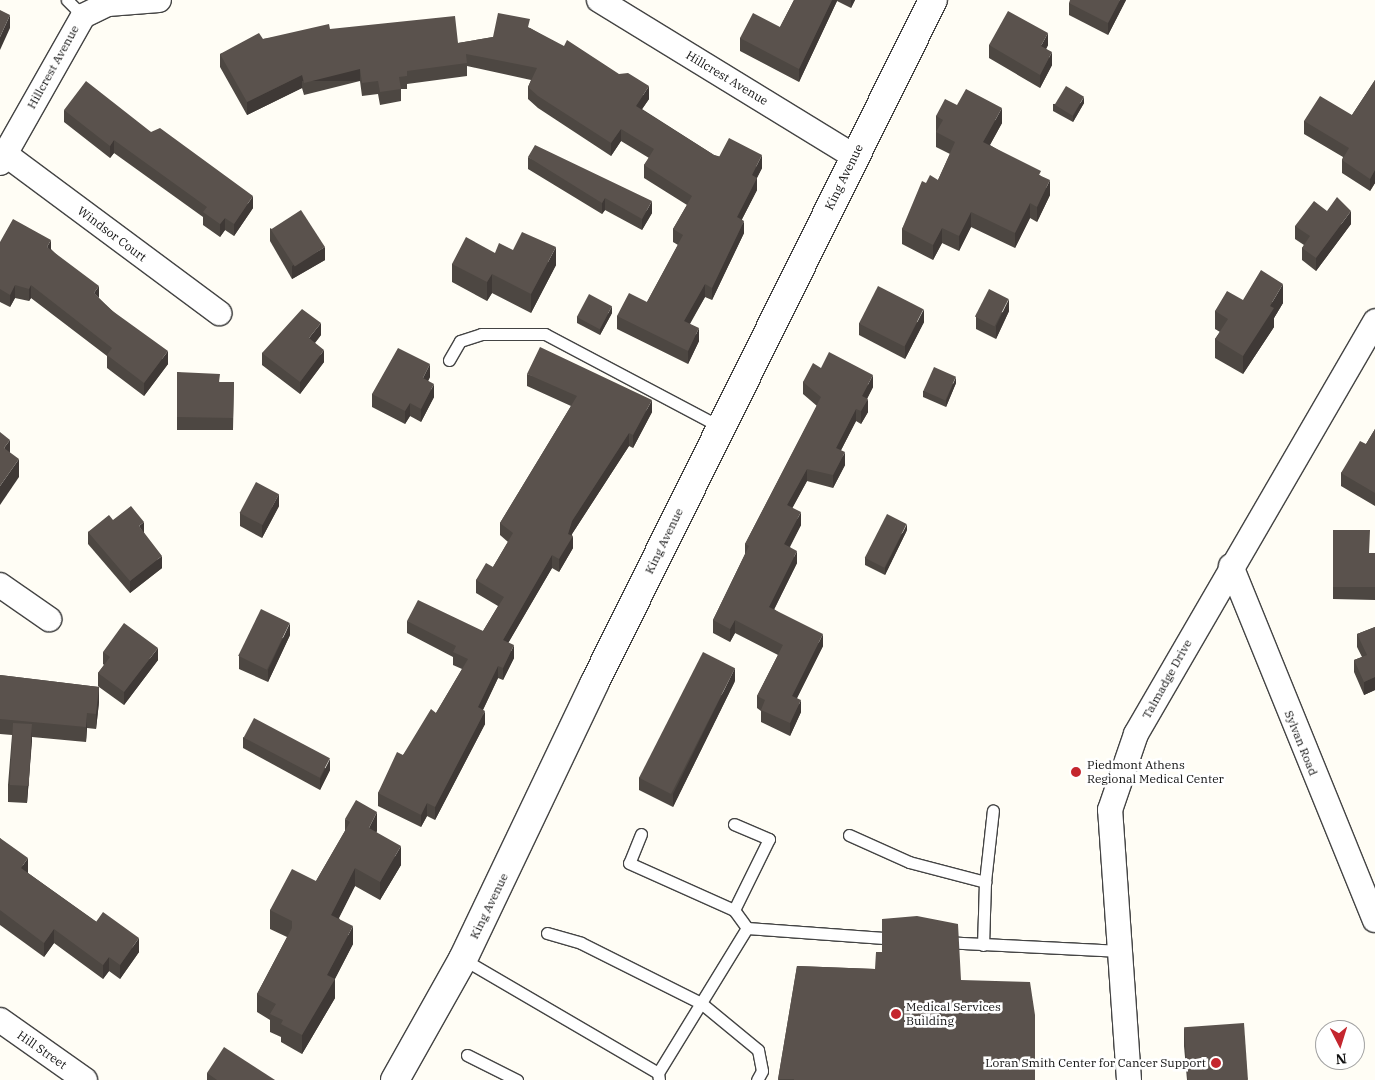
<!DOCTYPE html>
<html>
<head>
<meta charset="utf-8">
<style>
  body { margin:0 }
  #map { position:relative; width:1375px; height:1080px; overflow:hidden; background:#fffdf5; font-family:"IBM Plex Serif",serif }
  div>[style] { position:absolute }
  .roads { filter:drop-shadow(1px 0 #444) drop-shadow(-1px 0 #444) drop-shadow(0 1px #444) drop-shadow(0 -1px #444) }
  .service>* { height:11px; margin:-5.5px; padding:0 5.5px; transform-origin:5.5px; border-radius:5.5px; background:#fff }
  .minor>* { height:24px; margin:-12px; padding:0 12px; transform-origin:12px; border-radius:12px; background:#fff }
  .tertiary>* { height:28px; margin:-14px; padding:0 14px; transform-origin:14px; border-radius:14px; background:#fff }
  .wall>* { inset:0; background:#4d4742 }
  .shaded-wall>* { inset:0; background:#3f3936; transform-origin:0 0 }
  .building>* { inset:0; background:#5a524d; transform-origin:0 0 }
  .dots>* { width:14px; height:14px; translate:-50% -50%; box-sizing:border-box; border:2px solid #fff; border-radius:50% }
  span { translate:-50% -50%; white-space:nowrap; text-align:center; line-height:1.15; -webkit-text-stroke:5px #fff; paint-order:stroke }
  .street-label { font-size:12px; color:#111 }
  .poi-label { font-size:12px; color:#111 }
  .left { translate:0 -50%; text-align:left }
  .right { translate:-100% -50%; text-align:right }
  .north { position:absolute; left:1315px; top:1020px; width:50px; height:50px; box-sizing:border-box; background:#fff; border:1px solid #a0a0a0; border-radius:50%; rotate:175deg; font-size:14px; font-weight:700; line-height:20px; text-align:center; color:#111 }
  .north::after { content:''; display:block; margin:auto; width:18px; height:22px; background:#c4262e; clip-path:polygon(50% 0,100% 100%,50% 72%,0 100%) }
</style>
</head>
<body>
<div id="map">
  <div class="roads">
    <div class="service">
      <i style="left:67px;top:0;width:23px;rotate:45deg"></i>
      <i style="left:449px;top:360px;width:22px;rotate:-60deg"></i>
      <i style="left:460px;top:341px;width:22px;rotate:-18deg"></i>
      <i style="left:481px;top:334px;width:64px"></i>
      <i style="left:545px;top:334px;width:199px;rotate:27.9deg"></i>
      <i style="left:641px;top:834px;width:31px;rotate:112deg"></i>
      <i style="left:629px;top:863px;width:115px;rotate:24.1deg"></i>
      <i style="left:734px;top:910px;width:22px;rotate:54deg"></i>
      <i style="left:849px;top:835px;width:66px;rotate:24.2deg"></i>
      <i style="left:909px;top:862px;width:79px;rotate:14.7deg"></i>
      <i style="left:985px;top:882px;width:63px;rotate:91.8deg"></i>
      <i style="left:985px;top:882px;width:72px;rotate:-83.7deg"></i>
      <i style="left:734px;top:910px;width:79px;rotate:-63.8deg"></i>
      <i style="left:769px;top:839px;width:38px;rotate:-157deg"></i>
      <i style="left:547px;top:933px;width:35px;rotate:16deg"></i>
      <i style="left:581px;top:943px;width:134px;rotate:26.6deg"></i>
      <i style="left:701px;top:1003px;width:74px;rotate:39.5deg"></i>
      <i style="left:758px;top:1050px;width:21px;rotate:79deg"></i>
      <i style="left:762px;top:1071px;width:10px;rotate:119deg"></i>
      <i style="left:943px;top:942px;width:178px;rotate:2.9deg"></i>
      <i style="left:463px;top:959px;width:226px;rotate:30.3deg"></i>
      <i style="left:467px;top:1055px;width:56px;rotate:26.6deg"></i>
      <i style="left:659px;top:1080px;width:7px;rotate:-98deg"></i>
      <i style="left:658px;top:1073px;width:170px;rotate:-58.5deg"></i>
      <i style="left:747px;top:928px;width:151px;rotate:4.2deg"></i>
    </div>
    <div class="minor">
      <i style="left:599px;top:0;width:299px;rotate:31.5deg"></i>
      <i style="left:5px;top:154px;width:267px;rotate:36.6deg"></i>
      <i style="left:0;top:163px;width:169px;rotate:-60.5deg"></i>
      <i style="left:83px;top:16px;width:28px;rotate:-26deg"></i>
      <i style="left:108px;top:4px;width:51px;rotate:-4.5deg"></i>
      <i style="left:1231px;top:566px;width:382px;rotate:67.9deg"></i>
      <i style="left:0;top:585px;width:60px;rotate:34.8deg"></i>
      <i style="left:0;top:1020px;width:104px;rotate:35.2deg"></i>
      <i style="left:1129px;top:1080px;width:271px;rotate:-94deg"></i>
      <i style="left:1110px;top:810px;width:80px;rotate:-71.1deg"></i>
      <i style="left:1136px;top:734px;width:477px;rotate:-59.9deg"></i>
    </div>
    <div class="tertiary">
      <i style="left:395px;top:1080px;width:139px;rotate:-60.7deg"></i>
      <i style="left:463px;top:959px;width:305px;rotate:-64.5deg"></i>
      <i style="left:594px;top:684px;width:763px;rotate:-63.64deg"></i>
    </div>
  </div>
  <div class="wall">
    <i style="clip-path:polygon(794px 0,855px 0,851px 8px,837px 1px,799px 82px,740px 51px,740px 38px,780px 27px)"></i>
    <i style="clip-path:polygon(1126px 0,1108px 35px,1069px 15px,1069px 3px)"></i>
    <i style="clip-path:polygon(530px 28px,649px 99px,642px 109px,714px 155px,762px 168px,757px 178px,757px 190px,742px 219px,744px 233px,712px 300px,705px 297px,690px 324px,699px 341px,688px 364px,617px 329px,617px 316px,647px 302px,678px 245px,673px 242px,673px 229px,687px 205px,644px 178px,644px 165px,649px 158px,621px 141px,611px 156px,538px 108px,528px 99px,528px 87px,531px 80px,467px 66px,467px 76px,407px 84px,407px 89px,401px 89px,401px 101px,380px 105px,378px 94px,362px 96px,360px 81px,304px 95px,302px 88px,247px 115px,220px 67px,220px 54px,263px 39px,330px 29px,458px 43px,493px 37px)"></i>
    <i style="clip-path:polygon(989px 45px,1048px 45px,1046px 49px,1052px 65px,1040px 88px,989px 58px)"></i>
    <i style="clip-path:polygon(1375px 80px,1375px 183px,1370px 191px,1342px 173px,1342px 160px,1343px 157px,1304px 134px,1304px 121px,1352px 115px)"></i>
    <i style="clip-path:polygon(1084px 103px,1073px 122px,1053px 111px,1053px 104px)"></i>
    <i style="clip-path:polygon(957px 105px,1002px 123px,990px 145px,1041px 176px,1050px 195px,1037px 222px,1030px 218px,1015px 248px,971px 227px,959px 251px,942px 243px,933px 260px,902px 244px,902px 229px,926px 183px,938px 180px,950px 154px,936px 147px,936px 116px)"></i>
    <i style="clip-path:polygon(64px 110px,151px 132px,253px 208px,234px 236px,225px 230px,220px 237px,203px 225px,203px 217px,114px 153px,110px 158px,64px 122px)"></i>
    <i style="clip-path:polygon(528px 157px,652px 213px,642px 230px,605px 210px,602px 214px,528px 169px)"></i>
    <i style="clip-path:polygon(1351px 224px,1316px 271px,1302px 260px,1302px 248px,1304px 245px,1295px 239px,1295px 226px)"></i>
    <i style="clip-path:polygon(270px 228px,325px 260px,292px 279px,270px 241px)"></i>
    <i style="clip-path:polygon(0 242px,51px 249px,99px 298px,168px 364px,144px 396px,107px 368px,107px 356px,31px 298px,29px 301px,15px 298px,10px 307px,0 302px)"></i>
    <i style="clip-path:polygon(513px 250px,556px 265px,531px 313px,492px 293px,487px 301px,452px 282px,452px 264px,495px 253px)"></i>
    <i style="clip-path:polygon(1243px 300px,1283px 303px,1274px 318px,1274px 327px,1243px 374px,1215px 358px,1215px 339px,1220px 332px,1215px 329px,1215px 311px)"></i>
    <i style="clip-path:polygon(1009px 311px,996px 339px,976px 329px,976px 317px)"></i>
    <i style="clip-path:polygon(612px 313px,600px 335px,577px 323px,577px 317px)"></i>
    <i style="clip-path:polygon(924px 322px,905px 359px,859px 335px,859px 323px)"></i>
    <i style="clip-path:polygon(321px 335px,315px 343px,324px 362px,300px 394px,262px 365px,262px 353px)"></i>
    <i style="clip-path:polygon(821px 368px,873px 387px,867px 399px,868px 412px,861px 424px,856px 421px,841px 450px,845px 465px,833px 488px,807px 481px,792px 508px,801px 525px,790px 547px,797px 563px,774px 609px,823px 646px,797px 698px,801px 712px,790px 736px,761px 722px,761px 711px,757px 708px,757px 696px,778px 655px,735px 633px,730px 642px,713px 633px,713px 620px,745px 554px,745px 544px,817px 406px,803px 394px,803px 382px)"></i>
    <i style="clip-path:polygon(177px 372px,220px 382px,234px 382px,233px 430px,177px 430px)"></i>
    <i style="clip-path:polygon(527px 374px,652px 412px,633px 448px,629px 446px,572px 534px,573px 548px,559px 572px,552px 568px,508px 643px,514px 658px,503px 680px,498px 678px,483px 710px,485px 724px,435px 820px,427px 816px,421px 827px,378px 806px,378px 793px,403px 755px,436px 713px,462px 669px,453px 665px,453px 657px,407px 633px,407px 621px,483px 631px,498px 606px,476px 593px,476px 580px,493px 567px,508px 542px,500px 535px,500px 523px,571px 406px,527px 386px)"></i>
    <i style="clip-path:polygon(430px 377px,428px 381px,434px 397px,421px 422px,410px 416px,405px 424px,372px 407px,372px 394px)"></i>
    <i style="clip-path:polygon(956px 383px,946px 407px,923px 397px,923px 391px)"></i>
    <i style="clip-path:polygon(1375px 429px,1375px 506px,1341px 486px,1341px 473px,1366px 444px)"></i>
    <i style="clip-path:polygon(279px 506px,262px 538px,240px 526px,240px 513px)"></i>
    <i style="clip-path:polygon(113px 520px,144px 533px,162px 568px,130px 593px,88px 544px,88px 532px)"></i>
    <i style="clip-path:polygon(907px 530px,885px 575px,865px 565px,865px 558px)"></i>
    <i style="clip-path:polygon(1333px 530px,1369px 553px,1375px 553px,1375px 600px,1333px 599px)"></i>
    <i style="clip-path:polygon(1375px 627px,1375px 690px,1364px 695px,1354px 672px,1354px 660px,1362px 657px,1357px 647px,1357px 634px)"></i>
    <i style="clip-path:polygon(290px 635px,268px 682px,239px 669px,239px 656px)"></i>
    <i style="clip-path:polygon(103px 652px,158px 660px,124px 705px,99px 687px,99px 702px,96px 729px,87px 728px,86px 742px,32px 737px,27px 803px,8px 802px,8px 785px,12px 735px,0 734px,0 675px,99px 687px,98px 686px,98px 673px,104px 665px,103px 664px)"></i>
    <i style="clip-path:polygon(735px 681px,673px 807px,639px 790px,639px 778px)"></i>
    <i style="clip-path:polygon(243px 737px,330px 770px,320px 790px,243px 748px)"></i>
    <i style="clip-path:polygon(345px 819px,377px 831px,376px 832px,401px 865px,380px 900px,355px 886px,339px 918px,353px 944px,335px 979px,335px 998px,302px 1054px,281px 1042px,281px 1037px,270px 1032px,270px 1020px,257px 1012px,257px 994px,287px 937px,270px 929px,270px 910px,316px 881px,345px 831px)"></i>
    <i style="clip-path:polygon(0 838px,28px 872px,28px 873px,139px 952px,120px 979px,109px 971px,103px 979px,54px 943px,44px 957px,0 925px)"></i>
    <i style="clip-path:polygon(797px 966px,875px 969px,961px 980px,1035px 1080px,778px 1080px)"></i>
    <i style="clip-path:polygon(1184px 1028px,1248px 1080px,1187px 1080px,1184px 1046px)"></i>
    <i style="clip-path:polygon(207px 1073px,275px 1080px,207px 1080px)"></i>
  </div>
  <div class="shaded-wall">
    <i style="clip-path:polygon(832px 0,837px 0,837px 1px,799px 82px,799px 69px)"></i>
    <i style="clip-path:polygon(851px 0,855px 0,851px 8px)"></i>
    <i style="clip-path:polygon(1120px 0,1126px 0,1108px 35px,1108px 23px)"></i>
    <i style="clip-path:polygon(10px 15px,10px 28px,0 50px,0 37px)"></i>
    <i style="clip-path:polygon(1048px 33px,1048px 45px,1041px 59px,1041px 46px)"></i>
    <i style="clip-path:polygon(1052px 52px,1052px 65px,1040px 88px,1040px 75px)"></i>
    <i style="left:360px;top:69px;width:12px;height:58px;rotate:90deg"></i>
    <i style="clip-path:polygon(302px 75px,302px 88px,247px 115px,247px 102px)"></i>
    <i style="clip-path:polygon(649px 86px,649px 99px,636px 118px,636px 106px)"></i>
    <i style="clip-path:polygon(1084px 97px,1084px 103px,1073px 122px,1073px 116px)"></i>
    <i style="clip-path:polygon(1002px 108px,1002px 123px,983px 157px,983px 142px)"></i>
    <i style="clip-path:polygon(621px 129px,621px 141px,611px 156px,611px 143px)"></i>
    <i style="clip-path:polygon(114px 140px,114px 153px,110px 158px,110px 146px)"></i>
    <i style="clip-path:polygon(762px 155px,762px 168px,752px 187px,752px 175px)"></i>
    <i style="clip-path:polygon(1375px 170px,1375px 183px,1370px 191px,1370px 179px)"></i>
    <i style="clip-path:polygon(757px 178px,757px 190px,737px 229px,737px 217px)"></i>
    <i style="clip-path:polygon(1050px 180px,1050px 195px,1037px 222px,1037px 207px)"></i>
    <i style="clip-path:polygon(253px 196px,253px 208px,234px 236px,234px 224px)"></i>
    <i style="clip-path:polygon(605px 198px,605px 210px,602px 214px,602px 203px)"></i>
    <i style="clip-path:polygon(652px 201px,652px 213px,642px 230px,642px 219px)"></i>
    <i style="clip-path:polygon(1030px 203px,1030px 218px,1015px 248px,1015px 233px)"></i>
    <i style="clip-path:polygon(1351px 211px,1351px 224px,1316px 271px,1316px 258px)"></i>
    <i style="clip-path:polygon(971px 212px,971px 227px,959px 251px,959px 236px)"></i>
    <i style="clip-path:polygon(225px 218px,225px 230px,220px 237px,220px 224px)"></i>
    <i style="clip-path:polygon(744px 221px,744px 233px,712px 300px,712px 288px)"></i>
    <i style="clip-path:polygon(942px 228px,942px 243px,933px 260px,933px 245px)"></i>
    <i style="clip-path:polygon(51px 240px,51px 253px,47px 247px)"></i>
    <i style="clip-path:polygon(325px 247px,325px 260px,292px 279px,292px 266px)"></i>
    <i style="clip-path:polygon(556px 247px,556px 265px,531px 313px,531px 294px)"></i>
    <i style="clip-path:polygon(492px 274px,492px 293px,487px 301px,487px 282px)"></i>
    <i style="clip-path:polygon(705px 284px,705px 297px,684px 333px,684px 321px)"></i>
    <i style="clip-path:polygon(1283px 284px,1283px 303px,1274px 318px,1274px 327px,1243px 374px,1243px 356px,1270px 306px)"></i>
    <i style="clip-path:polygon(15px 285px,15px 298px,10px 307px,10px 295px)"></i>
    <i style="clip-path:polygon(31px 285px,31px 298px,29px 301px,29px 289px)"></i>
    <i style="clip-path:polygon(99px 286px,99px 298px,94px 293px)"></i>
    <i style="clip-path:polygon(1009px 299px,1009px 311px,996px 339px,996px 326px)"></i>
    <i style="clip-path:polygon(612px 306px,612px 313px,600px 335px,600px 329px)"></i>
    <i style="clip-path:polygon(924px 309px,924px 322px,905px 359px,905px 346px)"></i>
    <i style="clip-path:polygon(321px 323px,321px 335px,309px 350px,309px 338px)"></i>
    <i style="clip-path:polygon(699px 328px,699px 341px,688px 364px,688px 351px)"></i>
    <i style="clip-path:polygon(324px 350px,324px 362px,300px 394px,300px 382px)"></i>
    <i style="clip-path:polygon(168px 351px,168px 364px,144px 396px,144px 383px)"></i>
    <i style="clip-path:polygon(430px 364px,430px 377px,423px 391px,423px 378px)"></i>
    <i style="clip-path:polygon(873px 375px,873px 387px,862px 408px,862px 396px)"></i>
    <i style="clip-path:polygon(956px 377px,956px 383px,946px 407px,946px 401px)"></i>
    <i style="clip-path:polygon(434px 384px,434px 397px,421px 422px,421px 409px)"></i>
    <i style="clip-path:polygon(868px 399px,868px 412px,861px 424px,861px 411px)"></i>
    <i style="clip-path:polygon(652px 400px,652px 412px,633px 448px,633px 435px)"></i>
    <i style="clip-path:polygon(410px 403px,410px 416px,405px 424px,405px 411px)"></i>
    <i style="clip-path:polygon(856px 409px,856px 421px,836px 460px,836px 448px)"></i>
    <i style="clip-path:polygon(629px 433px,629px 446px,572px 534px,570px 541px,573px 536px,573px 548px,559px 572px,559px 559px,568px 534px,572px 521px)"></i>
    <i style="clip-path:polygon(10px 440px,10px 458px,4px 448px)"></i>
    <i style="clip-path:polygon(845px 452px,845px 465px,833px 488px,833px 475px)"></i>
    <i style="clip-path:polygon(19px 459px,19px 477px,0 505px,0 486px)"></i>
    <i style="clip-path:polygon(807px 469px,807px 481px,787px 518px,787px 505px)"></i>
    <i style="clip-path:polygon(279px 494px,279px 506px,262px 538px,262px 525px)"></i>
    <i style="clip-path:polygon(801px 512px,801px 525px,784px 557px,784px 544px)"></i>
    <i style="clip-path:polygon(144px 522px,144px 534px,139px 526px)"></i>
    <i style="clip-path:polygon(907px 524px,907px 530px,885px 575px,885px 568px)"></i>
    <i style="clip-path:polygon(797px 551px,797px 563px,769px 620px,769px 607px)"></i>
    <i style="clip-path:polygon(552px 555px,552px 568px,503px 652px,503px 640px)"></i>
    <i style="clip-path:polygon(162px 556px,162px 568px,130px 593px,130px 581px)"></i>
    <i style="clip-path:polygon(735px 620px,735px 633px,730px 642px,730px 629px)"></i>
    <i style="clip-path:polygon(290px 623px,290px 635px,268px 682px,268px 670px)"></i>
    <i style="clip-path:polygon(823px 634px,823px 646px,792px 708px,792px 696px)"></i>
    <i style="clip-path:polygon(514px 645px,514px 658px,503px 680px,503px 668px)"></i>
    <i style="clip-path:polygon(158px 648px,158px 660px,124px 705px,124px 692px)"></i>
    <i style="clip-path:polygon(498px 666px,498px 678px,478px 720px,478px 707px)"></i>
    <i style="clip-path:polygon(735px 668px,735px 681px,673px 807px,673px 794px)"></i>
    <i style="clip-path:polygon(1375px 677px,1375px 690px,1364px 695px,1364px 682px)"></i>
    <i style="clip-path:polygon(99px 687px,99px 702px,96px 729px,96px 714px)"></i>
    <i style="clip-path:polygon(801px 700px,801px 712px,790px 736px,790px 723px)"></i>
    <i style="clip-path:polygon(485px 711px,485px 724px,435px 820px,435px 807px)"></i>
    <i style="clip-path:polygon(87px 713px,87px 728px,86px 742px,86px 727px)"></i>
    <i style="clip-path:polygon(32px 724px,32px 741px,27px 803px,27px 786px)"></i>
    <i style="clip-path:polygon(330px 759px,330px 770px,320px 790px,320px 779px)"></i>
    <i style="clip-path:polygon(427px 803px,427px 816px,421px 827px,421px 815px)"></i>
    <i style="clip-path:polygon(377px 812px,377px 831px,369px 846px,369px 828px)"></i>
    <i style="clip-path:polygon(401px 846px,401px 865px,380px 900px,380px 882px)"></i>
    <i style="clip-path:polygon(28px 858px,28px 872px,21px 882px,21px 868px)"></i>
    <i style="clip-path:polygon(355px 868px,355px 886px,331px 933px,331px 915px)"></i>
    <i style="clip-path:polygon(353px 926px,353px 944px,331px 986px,335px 979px,335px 998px,302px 1054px,302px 1035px,327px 975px)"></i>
    <i style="clip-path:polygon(54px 929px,54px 943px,44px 957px,44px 943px)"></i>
    <i style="clip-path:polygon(139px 938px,139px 952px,120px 979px,120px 965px)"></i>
    <i style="clip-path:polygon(109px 957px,109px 971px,103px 979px,103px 965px)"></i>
  </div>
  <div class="building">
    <i style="clip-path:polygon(794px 0,832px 0,799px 69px,740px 38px,753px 13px,780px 27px)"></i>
    <i style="clip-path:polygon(1070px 0,1120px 0,1108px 23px,1069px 3px)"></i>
    <i style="clip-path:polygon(0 10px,10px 15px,0 37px)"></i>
    <i style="clip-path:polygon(1008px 11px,1048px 33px,1041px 46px,1052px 52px,1040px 75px,989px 45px)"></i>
    <i style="clip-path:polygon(498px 13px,530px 19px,528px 27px,564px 46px,567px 40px,619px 74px,628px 73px,649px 86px,636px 106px,714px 155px,719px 157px,729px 138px,762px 155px,752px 175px,757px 178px,737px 217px,744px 221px,712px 288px,705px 284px,684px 321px,699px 328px,688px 351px,617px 316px,629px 293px,647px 302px,683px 235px,673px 229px,692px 196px,644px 165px,654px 149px,621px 129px,611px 143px,538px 96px,528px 87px,537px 68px,466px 54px,467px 63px,407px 71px,407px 76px,399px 77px,401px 89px,380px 92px,378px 81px,362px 83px,360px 69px,304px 83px,302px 75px,247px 102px,220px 54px,259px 33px,263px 39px,329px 24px,330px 29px,455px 16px,458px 43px,493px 37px)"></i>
    <i style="clip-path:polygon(1375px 80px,1375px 170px,1370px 179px,1342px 160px,1349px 148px,1304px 121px,1320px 96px,1352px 115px)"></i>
    <i style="clip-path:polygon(86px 81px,151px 132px,160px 128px,253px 196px,234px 224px,225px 218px,220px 224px,203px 212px,207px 207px,114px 140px,110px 146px,64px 110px)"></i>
    <i style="left:1066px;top:86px;width:21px;height:22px;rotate:31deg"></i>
    <i style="clip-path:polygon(966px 89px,1002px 108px,983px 142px,1041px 171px,1039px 175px,1050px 180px,1037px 207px,1030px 203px,1015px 233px,971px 212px,959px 236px,942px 228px,933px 245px,902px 229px,922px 181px,926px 183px,930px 175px,938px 180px,955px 142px,936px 132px,943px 120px,936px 116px,945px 99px,957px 105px)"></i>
    <i style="clip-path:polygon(535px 145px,652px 201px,642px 219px,605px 198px,602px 203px,528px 157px)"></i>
    <i style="clip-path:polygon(1337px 197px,1351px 211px,1316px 258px,1302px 248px,1310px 236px,1295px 226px,1314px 201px,1327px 211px)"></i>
    <i style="left:301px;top:210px;width:44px;height:36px;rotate:57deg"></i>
    <i style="clip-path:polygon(13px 219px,51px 240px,47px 247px,99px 286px,94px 293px,107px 307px,168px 351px,144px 383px,107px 355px,112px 348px,31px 285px,29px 289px,15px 285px,10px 295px,0 289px,0 242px)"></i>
    <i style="clip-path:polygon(522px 232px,556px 247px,531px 294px,492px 274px,487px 282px,452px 264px,466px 237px,495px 253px,499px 243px,513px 250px)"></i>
    <i style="clip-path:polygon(1261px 270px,1283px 284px,1270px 306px,1274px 308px,1243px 356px,1215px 339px,1228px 319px,1215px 311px,1227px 291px,1243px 300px)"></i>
    <i style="left:878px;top:286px;width:51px;height:42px;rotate:27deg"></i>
    <i style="left:989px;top:289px;width:22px;height:31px;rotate:27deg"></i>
    <i style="left:589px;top:294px;width:26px;height:26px;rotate:28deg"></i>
    <i style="clip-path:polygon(302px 309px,321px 323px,309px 338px,324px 350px,300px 382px,262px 353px)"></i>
    <i style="clip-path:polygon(540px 347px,652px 400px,633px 435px,629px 433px,572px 521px,568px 534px,573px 536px,559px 559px,552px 555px,503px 640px,514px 645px,503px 668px,498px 666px,478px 707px,485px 711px,435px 807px,427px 803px,421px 815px,378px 793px,397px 752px,403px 755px,431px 709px,436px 713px,468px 659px,453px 652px,456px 646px,407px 621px,418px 600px,483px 631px,504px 597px,476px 580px,486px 563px,493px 567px,513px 533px,500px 523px,577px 396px,527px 374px)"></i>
    <i style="clip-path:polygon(398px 348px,430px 364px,423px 378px,434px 384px,421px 409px,410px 403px,405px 411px,372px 394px)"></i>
    <i style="clip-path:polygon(829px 352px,873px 375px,862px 396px,868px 399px,861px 411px,856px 409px,836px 448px,845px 452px,833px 475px,807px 469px,787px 505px,801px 512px,784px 544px,797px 551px,769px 607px,823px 634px,792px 696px,801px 700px,790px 723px,761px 710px,765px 700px,757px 696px,783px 645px,735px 620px,730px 629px,713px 620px,749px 546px,745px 544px,821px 397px,803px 382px,813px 363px,821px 368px)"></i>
    <i style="left:934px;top:367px;width:24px;height:26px;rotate:24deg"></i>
    <i style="clip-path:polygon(177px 372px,220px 374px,219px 382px,234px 382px,233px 418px,177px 417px)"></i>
    <i style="clip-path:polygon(1375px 429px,1375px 493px,1341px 473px,1360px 441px,1366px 444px)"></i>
    <i style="clip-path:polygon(0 432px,10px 440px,4px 448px,19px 459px,0 486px)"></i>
    <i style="left:256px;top:482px;width:26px;height:35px;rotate:28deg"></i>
    <i style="clip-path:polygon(131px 506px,144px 522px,139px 526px,162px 556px,130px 581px,88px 532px,109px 515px,113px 520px)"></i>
    <i style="left:887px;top:514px;width:22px;height:49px;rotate:27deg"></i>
    <i style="clip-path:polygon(1333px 530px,1370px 530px,1369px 553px,1375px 553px,1375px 587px,1333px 587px)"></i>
    <i style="left:261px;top:609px;width:32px;height:52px;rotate:26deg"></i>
    <i style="clip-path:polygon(124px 623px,158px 648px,124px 692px,98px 673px,110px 657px,103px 652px)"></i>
    <i style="clip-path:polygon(1375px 627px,1375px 677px,1364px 682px,1354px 660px,1367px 655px,1357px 634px)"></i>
    <i style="left:703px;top:652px;width:36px;height:141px;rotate:27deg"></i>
    <i style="clip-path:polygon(0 675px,99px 687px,96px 714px,87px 713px,86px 727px,0 719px)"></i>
    <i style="left:254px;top:718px;width:86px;height:22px;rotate:28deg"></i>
    <i style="left:13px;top:723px;width:19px;height:62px;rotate:3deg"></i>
    <i style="clip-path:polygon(356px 800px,377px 812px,369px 828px,401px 846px,380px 882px,355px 868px,331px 915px,353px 926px,327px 975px,335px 979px,302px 1035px,281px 1024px,283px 1020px,270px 1014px,276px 1004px,257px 994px,292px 928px,292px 921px,270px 910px,292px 869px,316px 881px,350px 822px,345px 819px)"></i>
    <i style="clip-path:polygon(0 838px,28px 858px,21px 868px,96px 922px,103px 912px,139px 938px,120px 965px,109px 957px,103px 965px,54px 929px,44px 943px,0 910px)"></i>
    <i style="clip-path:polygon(917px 916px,958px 924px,961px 980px,1030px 982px,1035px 1015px,1035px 1080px,794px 1080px,794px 1079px,778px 1079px,797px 966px,875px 969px,876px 952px,882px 952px,882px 919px)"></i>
    <i style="left:1244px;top:1023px;width:57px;height:60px;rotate:86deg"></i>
    <i style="clip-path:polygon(224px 1047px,275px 1080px,217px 1080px,207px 1073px)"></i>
  </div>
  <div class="dots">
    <i style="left:1076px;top:772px;background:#c4262e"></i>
    <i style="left:896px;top:1014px;background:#c4262e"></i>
    <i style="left:1216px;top:1063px;background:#c4262e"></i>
  </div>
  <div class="street-label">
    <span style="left:53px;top:67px;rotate:-61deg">Hillcrest Avenue</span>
    <span style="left:727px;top:78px;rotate:31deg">Hillcrest Avenue</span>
    <span style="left:844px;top:177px;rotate:-64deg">King Avenue</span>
    <span style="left:112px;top:234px;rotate:37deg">Windsor Court</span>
    <span style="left:664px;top:541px;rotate:-64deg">King Avenue</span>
    <span style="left:1167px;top:679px;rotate:-61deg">Talmadge Drive</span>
    <span style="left:1301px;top:743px;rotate:68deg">Sylvan Road</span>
    <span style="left:489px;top:906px;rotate:-64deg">King Avenue</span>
    <span style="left:42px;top:1050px;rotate:35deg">Hill Street</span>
  </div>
  <div class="poi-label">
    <span class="left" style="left:1087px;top:772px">Piedmont Athens<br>Regional Medical Center</span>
    <span class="left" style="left:906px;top:1014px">Medical Services<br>Building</span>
    <span class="right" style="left:1206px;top:1063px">Loran Smith Center for Cancer Support</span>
  </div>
  <div class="north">N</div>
</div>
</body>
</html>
